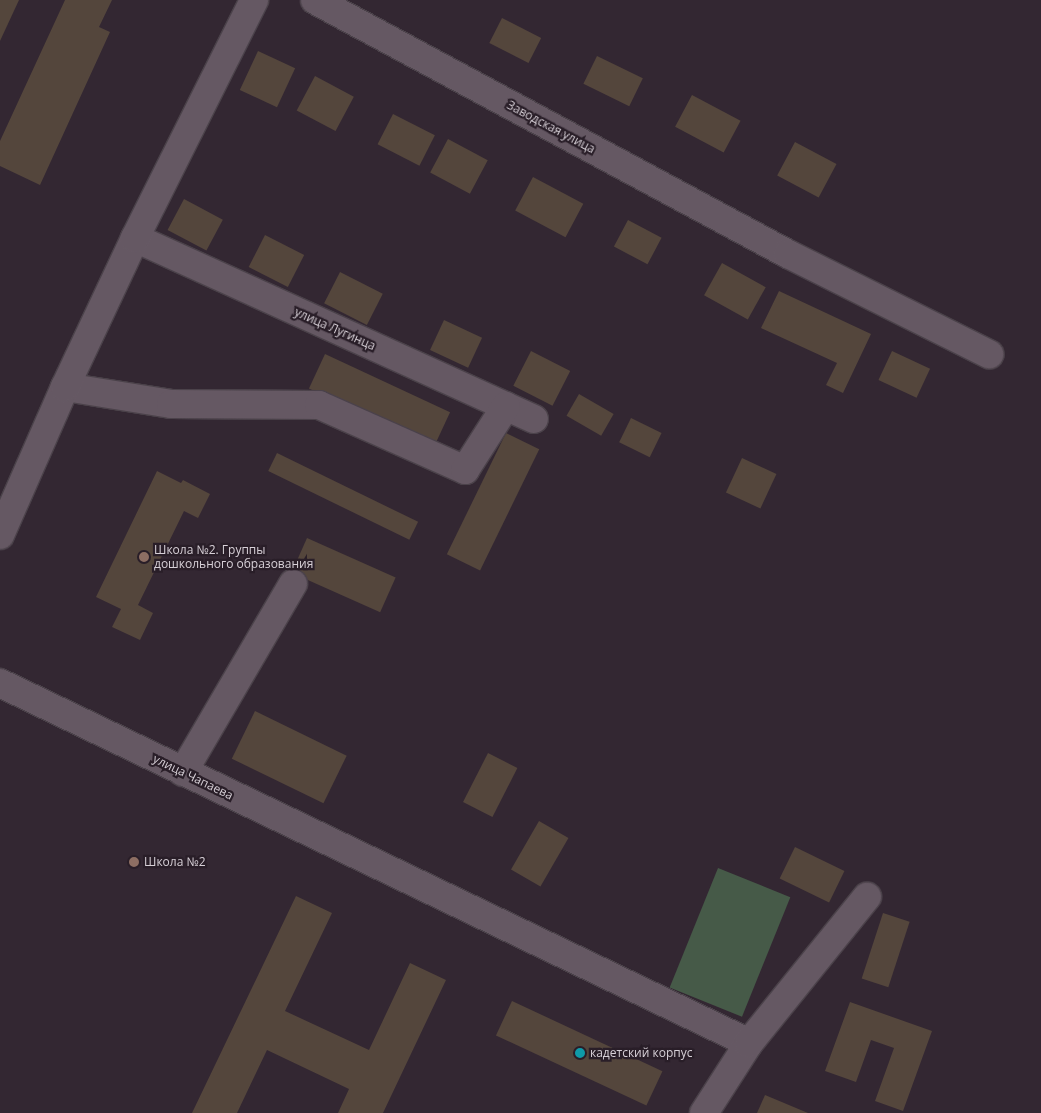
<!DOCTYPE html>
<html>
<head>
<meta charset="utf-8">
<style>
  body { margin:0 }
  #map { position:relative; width:1041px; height:1113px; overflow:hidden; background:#332732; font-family:"Open Sans",sans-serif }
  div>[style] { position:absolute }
  .green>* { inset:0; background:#465a48; transform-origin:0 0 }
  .building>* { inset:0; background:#54463c; transform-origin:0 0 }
  .roads { filter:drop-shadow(1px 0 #4b424a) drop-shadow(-1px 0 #4b424a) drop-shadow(0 1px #4b424a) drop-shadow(0 -1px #4b424a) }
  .minor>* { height:28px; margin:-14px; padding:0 14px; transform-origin:14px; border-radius:14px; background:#655863 }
  .dots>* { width:14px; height:14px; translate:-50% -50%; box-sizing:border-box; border:2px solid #291e28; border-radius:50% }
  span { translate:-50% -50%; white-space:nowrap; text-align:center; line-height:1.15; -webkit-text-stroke:4.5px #291e28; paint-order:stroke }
  .street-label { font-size:12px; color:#d7d0d7 }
  .poi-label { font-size:12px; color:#d7d0d7 }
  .left { translate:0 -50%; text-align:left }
</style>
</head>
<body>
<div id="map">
  <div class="green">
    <i style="left:718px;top:868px;width:78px;height:129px;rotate:22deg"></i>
  </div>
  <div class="building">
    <i style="clip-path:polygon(0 0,19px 0,0 41px)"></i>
    <i style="clip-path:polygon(65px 0,112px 0,99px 27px,110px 32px,40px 185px,0 166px,0 141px)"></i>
    <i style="left:502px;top:18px;width:44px;height:28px;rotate:27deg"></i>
    <i style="left:258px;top:51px;width:41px;height:43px;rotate:25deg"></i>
    <i style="left:597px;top:56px;width:51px;height:31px;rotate:26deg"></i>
    <i style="left:315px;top:76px;width:44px;height:39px;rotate:28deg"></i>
    <i style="left:692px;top:95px;width:55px;height:36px;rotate:28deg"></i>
    <i style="left:393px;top:114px;width:47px;height:34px;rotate:27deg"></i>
    <i style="left:448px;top:139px;width:45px;height:38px;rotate:28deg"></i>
    <i style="left:795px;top:142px;width:47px;height:38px;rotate:28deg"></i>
    <i style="left:533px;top:177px;width:57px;height:38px;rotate:28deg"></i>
    <i style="left:184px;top:199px;width:44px;height:35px;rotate:28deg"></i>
    <i style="left:628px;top:220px;width:38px;height:30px;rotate:28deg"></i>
    <i style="left:265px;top:235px;width:44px;height:36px;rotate:27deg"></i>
    <i style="left:722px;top:263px;width:50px;height:37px;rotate:29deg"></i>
    <i style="left:340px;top:272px;width:48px;height:35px;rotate:27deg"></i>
    <i style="clip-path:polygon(779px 291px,871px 334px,843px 393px,826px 385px,837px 363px,761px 328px)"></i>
    <i style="left:444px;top:320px;width:42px;height:33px;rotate:25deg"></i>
    <i style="left:531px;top:351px;width:44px;height:39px;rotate:27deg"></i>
    <i style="left:892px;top:351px;width:42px;height:32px;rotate:25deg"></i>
    <i style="left:325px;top:354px;width:138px;height:38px;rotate:25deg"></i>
    <i style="left:579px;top:394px;width:40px;height:25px;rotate:30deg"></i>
    <i style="left:631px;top:418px;width:34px;height:27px;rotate:26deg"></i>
    <i style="left:506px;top:433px;width:37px;height:135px;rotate:26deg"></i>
    <i style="left:277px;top:453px;width:157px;height:20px;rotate:26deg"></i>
    <i style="left:742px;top:458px;width:38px;height:38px;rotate:25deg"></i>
    <i style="clip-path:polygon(157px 471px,181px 483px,183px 480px,210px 494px,198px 518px,184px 511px,138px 605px,153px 613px,140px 640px,112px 627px,121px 609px,96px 597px)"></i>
    <i style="left:307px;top:538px;width:97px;height:38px;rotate:24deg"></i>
    <i style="left:255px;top:711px;width:102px;height:53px;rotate:26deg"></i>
    <i style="left:488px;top:753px;width:33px;height:55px;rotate:27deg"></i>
    <i style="left:539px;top:821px;width:34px;height:56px;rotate:30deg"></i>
    <i style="left:795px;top:847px;width:55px;height:35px;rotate:26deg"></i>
    <i style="clip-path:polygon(296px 896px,332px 913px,285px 1011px,369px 1050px,410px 963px,446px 980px,383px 1113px,338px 1113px,349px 1089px,267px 1050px,237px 1113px,192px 1113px)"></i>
    <i style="left:883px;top:913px;width:28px;height:69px;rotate:18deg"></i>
    <i style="left:512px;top:1001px;width:166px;height:38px;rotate:25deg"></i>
    <i style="clip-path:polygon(850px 1002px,932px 1031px,903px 1111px,875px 1101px,894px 1048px,871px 1040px,856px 1082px,825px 1071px)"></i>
    <i style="clip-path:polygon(765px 1095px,808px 1113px,757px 1113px)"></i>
  </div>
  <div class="roads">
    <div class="minor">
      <i style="left:315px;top:0;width:537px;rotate:28.24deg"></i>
      <i style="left:788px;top:254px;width:225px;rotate:26.5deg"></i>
      <i style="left:135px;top:238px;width:438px;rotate:24.4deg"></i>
      <i style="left:65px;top:387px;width:107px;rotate:9.1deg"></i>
      <i style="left:171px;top:404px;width:148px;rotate:0.4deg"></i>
      <i style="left:319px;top:405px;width:160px;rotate:24deg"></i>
      <i style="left:465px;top:470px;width:76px;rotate:-57.4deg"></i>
      <i style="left:0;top:535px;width:162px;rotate:-66.3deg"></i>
      <i style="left:65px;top:387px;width:165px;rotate:-64.8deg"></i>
      <i style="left:135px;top:238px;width:266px;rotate:-63.4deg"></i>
      <i style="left:0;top:683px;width:831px;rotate:25.67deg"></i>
      <i style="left:183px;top:772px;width:218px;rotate:-59.7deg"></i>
      <i style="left:704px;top:1113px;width:83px;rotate:-57.3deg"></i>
      <i style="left:749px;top:1043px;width:188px;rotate:-51.1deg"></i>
    </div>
  </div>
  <div class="dots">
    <i style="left:144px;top:557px;background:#8d6e63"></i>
    <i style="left:134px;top:862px;background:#8d6e63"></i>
    <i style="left:580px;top:1053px;background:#0f9aa8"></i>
  </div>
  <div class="street-label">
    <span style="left:551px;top:127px;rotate:28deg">Заводская улица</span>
    <span style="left:335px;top:329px;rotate:24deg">улица Лугинца</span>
    <span style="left:193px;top:777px;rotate:26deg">улица Чапаева</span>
  </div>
  <div class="poi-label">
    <span class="left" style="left:154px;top:557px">Школа №2. Группы<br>дошкольного образования</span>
    <span class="left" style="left:144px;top:862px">Школа №2</span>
    <span class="left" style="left:590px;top:1053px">кадетский корпус</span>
  </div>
</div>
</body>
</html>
